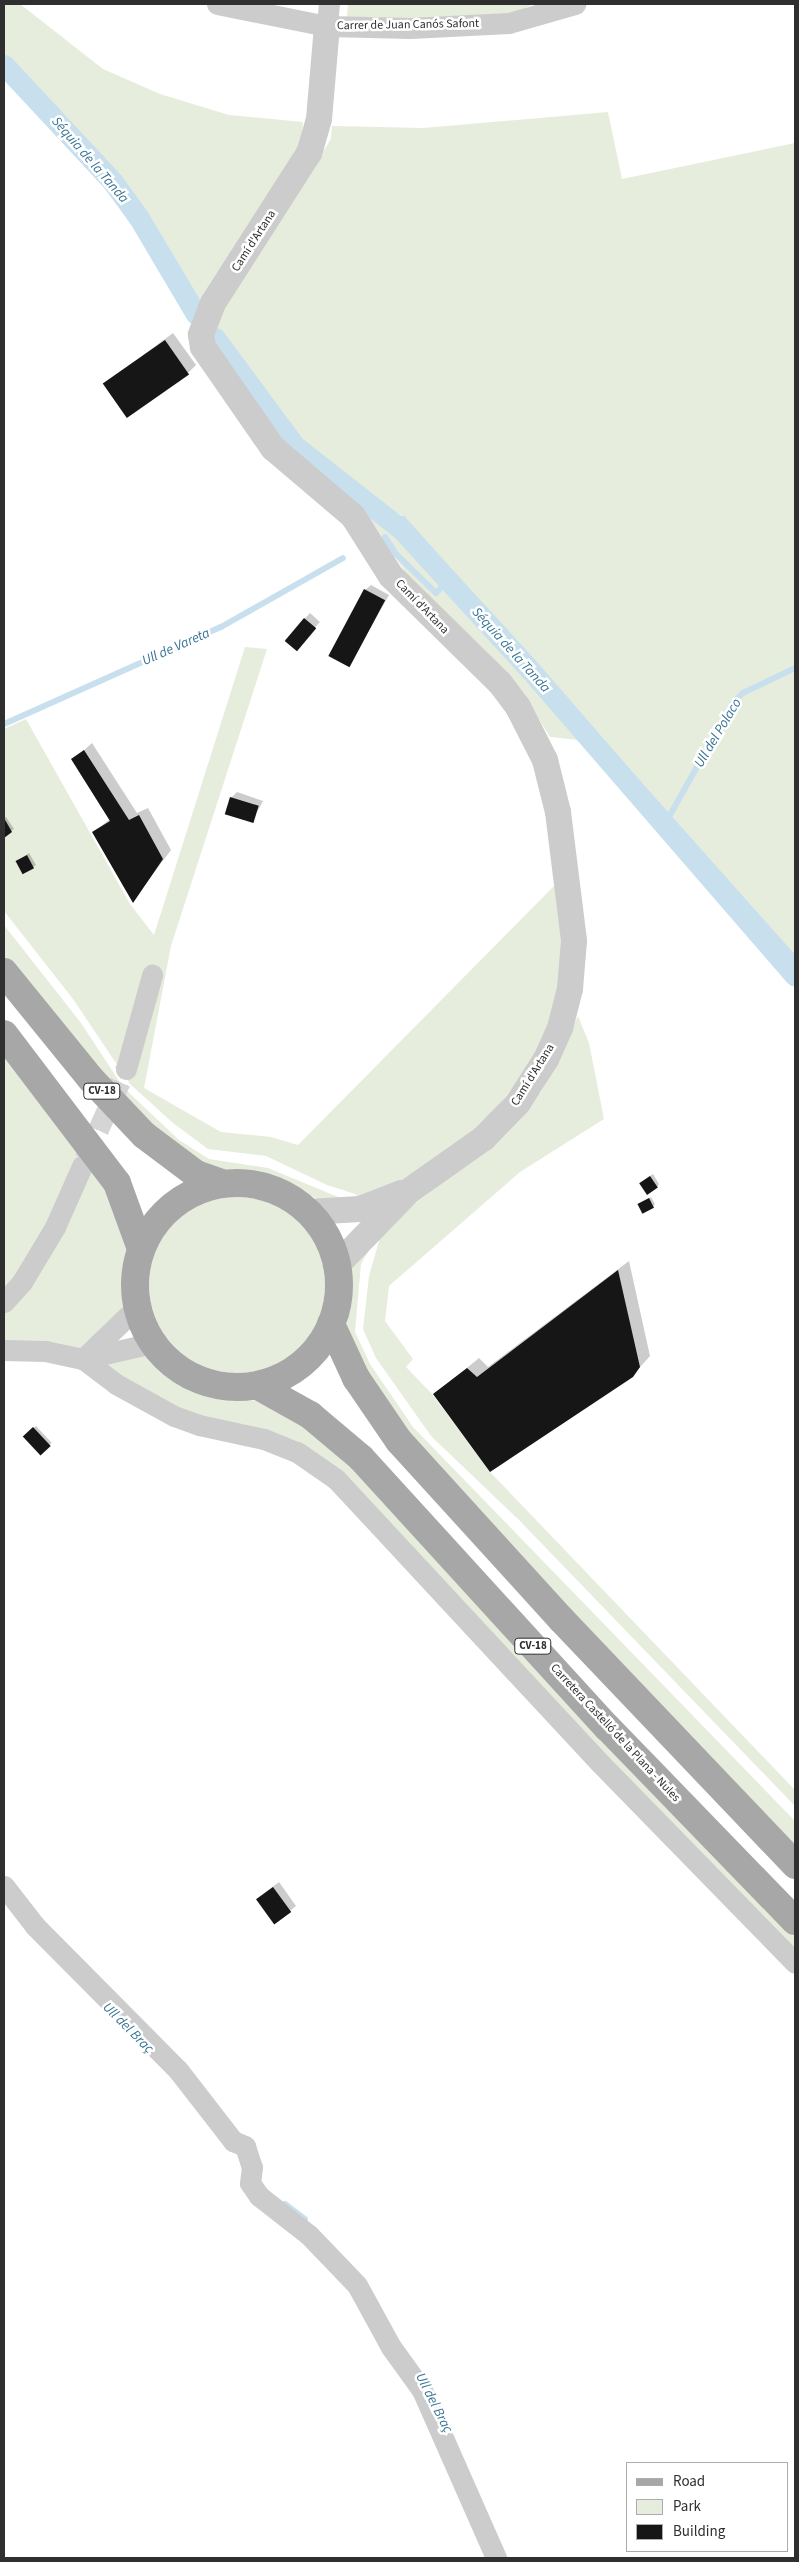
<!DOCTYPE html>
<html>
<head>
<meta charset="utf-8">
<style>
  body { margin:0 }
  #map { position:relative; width:799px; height:2562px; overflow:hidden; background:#fff; font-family:"Source Sans 3",sans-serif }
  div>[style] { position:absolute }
  .green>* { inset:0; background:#e6eddc }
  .round { border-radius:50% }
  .shadow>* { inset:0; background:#0003; transform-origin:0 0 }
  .stream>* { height:6px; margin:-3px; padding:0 3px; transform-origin:3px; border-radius:3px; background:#c8e0ee }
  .canal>* { height:21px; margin:-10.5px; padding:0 10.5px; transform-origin:10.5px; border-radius:10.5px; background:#c8e0ee }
  .building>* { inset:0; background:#161616; transform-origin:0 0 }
  .minor-tunnel>* { height:21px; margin-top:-10.5px; transform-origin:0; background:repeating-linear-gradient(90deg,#d5d5d5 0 21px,transparent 0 32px) }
  .minor>* { height:21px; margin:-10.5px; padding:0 10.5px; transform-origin:10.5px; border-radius:10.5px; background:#ccc }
  .tertiary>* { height:26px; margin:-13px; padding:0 13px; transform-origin:13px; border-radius:13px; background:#ccc }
  .primary>* { height:28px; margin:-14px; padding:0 14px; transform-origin:14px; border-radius:14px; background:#a7a7a7 }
  .primary>.ring { margin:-14px; padding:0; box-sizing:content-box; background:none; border:28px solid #a7a7a7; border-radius:50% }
  span { translate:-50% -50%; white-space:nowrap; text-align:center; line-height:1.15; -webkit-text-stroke:5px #fff; paint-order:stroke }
  .shield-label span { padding:1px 4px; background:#fff; border:1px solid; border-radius:4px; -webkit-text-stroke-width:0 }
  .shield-label { font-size:11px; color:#2f2f2f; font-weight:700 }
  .street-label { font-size:12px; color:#2f2f2f }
  .water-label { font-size:14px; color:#397596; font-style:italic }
  .frame { position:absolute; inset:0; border:5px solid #2f2f2f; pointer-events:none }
  .legend { position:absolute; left:626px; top:2462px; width:162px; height:90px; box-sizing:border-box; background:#fff; border:1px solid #acacac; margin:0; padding:6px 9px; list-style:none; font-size:15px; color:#2f2f2f }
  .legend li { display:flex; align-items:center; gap:10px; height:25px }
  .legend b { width:25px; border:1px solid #acacac }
</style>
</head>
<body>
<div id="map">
  <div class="green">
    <i style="clip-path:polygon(4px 4px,20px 4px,103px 69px,160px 94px,229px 115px,303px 122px,300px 150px,202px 309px,140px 206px,4px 55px)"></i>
    <i style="clip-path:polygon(348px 4px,533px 4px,507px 18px,412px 20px,347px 17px)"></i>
    <i style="clip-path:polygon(608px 112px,622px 179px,795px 143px,795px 955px,402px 515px,390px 511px,307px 448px,289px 429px,212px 326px,331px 139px,332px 126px,423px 128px)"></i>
    <i style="clip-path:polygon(361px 505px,392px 530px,460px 601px,579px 740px,550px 737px,521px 690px,417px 590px)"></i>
    <i style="clip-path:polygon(245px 647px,267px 649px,171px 946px,144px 1088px,221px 1132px,271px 1137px,298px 1145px,557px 883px,561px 912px,561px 980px,544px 1038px,520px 1080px,473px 1134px,406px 1181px,362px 1201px,355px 1194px,327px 1185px,266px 1156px,208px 1149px,173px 1123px,130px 1084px,73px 999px,4px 911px,4px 729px,26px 719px,130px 904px,154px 935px)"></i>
    <i style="clip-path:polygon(4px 925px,81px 1023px,123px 1087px,179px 1140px,209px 1159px,268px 1168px,343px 1199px,317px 1199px,282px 1179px,208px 1166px,163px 1139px,44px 1007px,4px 956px)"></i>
    <i style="clip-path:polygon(578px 1016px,589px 1043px,604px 1119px,520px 1172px,389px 1286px,385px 1321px,413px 1359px,406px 1367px,432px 1394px,490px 1472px,795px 1790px,795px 1806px,519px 1520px,431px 1436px,376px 1358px,363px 1329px,369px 1276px,381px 1234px,418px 1201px,504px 1135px,541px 1092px)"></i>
    <i style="clip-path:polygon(4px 1052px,94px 1169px,112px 1202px,128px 1252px,123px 1306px,116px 1318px,79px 1353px,4px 1346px)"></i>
    <i class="round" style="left:149px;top:1197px;width:176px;height:176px"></i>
    <i style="clip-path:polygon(372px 1245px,361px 1264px,355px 1332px,370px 1364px,413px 1427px,795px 1821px,795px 1850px,432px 1463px,372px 1383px,347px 1333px,347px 1325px,352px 1290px,351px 1269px)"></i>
    <i style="clip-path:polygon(141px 1350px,172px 1380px,213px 1396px,258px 1401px,275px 1407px,338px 1451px,682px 1823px,795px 1937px,795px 1960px,338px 1477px,201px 1421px,96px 1363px)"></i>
  </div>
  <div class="shadow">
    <i style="clip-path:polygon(173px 333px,196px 365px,188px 373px,104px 384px)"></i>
    <i style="clip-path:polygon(371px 585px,389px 595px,349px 666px,365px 590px)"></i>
    <i style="clip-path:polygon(310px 613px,320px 622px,300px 644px,285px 640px)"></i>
    <i style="clip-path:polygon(92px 743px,137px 813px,148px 808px,171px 850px,133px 901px,94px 832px,110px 819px,73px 760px)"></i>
    <i style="clip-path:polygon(237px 792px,263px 801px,251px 823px,231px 798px)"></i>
    <i style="clip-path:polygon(6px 817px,14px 829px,4px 836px,4px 818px)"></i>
    <i style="clip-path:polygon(29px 853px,36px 865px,24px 873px,18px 861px)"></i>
    <i style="clip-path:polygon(653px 1174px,659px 1184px,657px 1187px,640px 1183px)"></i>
    <i style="clip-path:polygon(651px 1197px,655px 1204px,653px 1207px,639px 1204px)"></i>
    <i style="clip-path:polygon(629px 1261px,650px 1356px,632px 1376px,434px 1395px,479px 1358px,488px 1367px)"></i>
    <i style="left:36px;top:1426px;width:23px;height:16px;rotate:47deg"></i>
    <i style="clip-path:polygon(279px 1882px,296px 1906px,275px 1923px,263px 1894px)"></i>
  </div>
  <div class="stream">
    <i style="left:394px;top:523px;width:7px;rotate:-45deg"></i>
    <i style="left:399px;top:518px;width:4px;rotate:14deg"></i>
    <i style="left:403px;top:519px;width:589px;rotate:48.3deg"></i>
    <i style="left:385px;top:537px;width:20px;rotate:57deg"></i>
    <i style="left:396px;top:554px;width:56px;rotate:44.3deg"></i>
    <i style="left:436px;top:593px;width:17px;rotate:-45deg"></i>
    <i style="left:4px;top:724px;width:238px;rotate:-24.1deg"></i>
    <i style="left:221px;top:627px;width:140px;rotate:-29.5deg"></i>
    <i style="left:665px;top:824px;width:137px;rotate:-60.8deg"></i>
    <i style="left:732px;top:704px;width:16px;rotate:-45deg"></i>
    <i style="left:743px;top:693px;width:58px;rotate:-25.7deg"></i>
    <i style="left:285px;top:2204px;width:25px;rotate:37deg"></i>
  </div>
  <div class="canal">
    <i style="left:4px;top:65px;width:160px;rotate:47deg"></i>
    <i style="left:113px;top:182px;width:44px;rotate:54.2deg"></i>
    <i style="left:139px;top:218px;width:112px;rotate:59.3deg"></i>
    <i style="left:215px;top:338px;width:134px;rotate:53.5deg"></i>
    <i style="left:295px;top:446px;width:135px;rotate:38.1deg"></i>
    <i style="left:401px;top:529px;width:193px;rotate:47.5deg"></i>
    <i style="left:531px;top:671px;width:403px;rotate:49.1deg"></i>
  </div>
  <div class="building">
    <i style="left:165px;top:340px;width:42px;height:76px;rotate:55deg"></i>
    <i style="left:364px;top:589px;width:24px;height:76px;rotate:28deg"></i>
    <i style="left:304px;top:618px;width:16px;height:30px;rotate:40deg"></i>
    <i style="clip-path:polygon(84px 750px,129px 820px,139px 815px,163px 859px,133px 903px,92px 832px,110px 821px,71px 759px)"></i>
    <i style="left:230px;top:797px;width:30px;height:18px;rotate:17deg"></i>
    <i style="clip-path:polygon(4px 818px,12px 832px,4px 838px)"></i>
    <i style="left:27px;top:855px;width:15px;height:13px;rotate:62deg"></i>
    <i style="left:650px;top:1176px;width:14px;height:13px;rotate:56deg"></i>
    <i style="left:649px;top:1198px;width:11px;height:13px;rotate:63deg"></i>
    <i style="clip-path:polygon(618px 1270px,640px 1367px,633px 1377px,490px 1472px,433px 1394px,467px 1368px,477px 1377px)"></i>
    <i style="left:33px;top:1427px;width:26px;height:14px;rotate:47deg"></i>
    <i style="left:273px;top:1887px;width:31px;height:21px;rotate:54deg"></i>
  </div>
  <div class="minor-tunnel">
    <i style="left:85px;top:1159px;width:99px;rotate:-65.5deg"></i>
  </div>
  <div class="minor">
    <i style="left:217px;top:4px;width:112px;rotate:11.3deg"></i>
    <i style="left:327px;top:26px;width:83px;rotate:1.4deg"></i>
    <i style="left:410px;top:28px;width:99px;rotate:-2.9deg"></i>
    <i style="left:509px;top:23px;width:69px;rotate:-16.1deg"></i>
    <i style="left:327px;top:26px;width:22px;rotate:-85deg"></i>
    <i style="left:126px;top:1069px;width:98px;rotate:-74.5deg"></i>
    <i style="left:4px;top:1302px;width:27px;rotate:-48deg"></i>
    <i style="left:22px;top:1282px;width:64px;rotate:-59deg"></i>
    <i style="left:55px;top:1227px;width:67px;rotate:-66.1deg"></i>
    <i style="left:4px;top:1350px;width:41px;rotate:1.4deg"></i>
    <i style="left:45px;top:1351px;width:39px;rotate:12deg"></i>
    <i style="left:83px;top:1359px;width:71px;rotate:-13.1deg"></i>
    <i style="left:85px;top:1357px;width:72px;rotate:-43.9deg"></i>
    <i style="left:83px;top:1359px;width:41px;rotate:37.1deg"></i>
    <i style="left:116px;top:1384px;width:66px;rotate:28.9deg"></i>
    <i style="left:174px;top:1416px;width:27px;rotate:20deg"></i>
    <i style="left:199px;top:1425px;width:66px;rotate:12.2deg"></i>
    <i style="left:264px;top:1439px;width:35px;rotate:22deg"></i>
    <i style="left:297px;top:1452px;width:47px;rotate:34.7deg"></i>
    <i style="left:336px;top:1479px;width:389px;rotate:47.1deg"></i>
    <i style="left:601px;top:1764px;width:278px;rotate:45.7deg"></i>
    <i style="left:4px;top:1886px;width:51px;rotate:52.2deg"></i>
    <i style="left:35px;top:1926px;width:203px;rotate:45.2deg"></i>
    <i style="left:178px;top:2070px;width:90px;rotate:52.2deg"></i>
    <i style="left:233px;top:2141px;width:13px;rotate:23deg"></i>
    <i style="left:245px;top:2146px;width:22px;rotate:72deg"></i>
    <i style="left:252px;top:2167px;width:16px;rotate:97deg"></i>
    <i style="left:250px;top:2183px;width:16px;rotate:55deg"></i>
    <i style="left:259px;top:2196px;width:63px;rotate:38deg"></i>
    <i style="left:309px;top:2235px;width:69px;rotate:46.2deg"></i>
    <i style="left:357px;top:2285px;width:71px;rotate:61.3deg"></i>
    <i style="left:391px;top:2347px;width:53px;rotate:54.2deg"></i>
    <i style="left:422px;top:2390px;width:184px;rotate:66.2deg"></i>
  </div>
  <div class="tertiary">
    <i style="left:327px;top:26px;width:93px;rotate:94.9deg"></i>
    <i style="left:319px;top:119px;width:35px;rotate:106deg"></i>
    <i style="left:309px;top:153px;width:178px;rotate:122.6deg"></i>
    <i style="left:213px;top:303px;width:34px;rotate:111deg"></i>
    <i style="left:201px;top:335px;width:12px;rotate:81deg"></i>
    <i style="left:203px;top:347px;width:123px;rotate:55.3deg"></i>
    <i style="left:273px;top:448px;width:105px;rotate:40.4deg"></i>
    <i style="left:353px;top:516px;width:71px;rotate:57.7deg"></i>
    <i style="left:391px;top:576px;width:153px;rotate:44.5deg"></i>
    <i style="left:500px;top:683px;width:30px;rotate:53deg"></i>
    <i style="left:518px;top:707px;width:59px;rotate:63deg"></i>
    <i style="left:545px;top:760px;width:54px;rotate:76deg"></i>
    <i style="left:558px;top:812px;width:130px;rotate:82.9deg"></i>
    <i style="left:574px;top:941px;width:48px;rotate:94.8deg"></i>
    <i style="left:570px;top:989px;width:40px;rotate:104.4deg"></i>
    <i style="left:560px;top:1028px;width:34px;rotate:114deg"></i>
    <i style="left:546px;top:1059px;width:52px;rotate:122.5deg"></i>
    <i style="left:518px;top:1103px;width:49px;rotate:134.2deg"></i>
    <i style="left:484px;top:1138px;width:92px;rotate:144.8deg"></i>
    <i style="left:409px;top:1191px;width:103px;rotate:134.2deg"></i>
    <i style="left:309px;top:1212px;width:51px;rotate:-3.4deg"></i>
    <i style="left:360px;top:1209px;width:44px;rotate:-21.3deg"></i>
  </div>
  <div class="primary">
    <i style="left:4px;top:972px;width:138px;rotate:50.9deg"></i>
    <i style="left:91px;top:1079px;width:77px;rotate:46.6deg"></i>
    <i style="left:144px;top:1135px;width:65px;rotate:36.9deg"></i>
    <i style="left:196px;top:1174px;width:28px;rotate:19deg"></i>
    <i style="left:4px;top:1034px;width:187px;rotate:52.8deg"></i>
    <i style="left:117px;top:1183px;width:70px;rotate:70deg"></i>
    <i class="ring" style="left:135px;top:1183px;width:176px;height:176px"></i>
    <i style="left:331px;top:1324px;width:60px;rotate:65.2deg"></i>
    <i style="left:356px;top:1378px;width:76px;rotate:55.7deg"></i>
    <i style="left:399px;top:1441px;width:241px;rotate:47.7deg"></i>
    <i style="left:561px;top:1619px;width:340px;rotate:46.4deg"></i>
    <i style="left:258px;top:1386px;width:60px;rotate:29.1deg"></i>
    <i style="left:310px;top:1415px;width:67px;rotate:40.1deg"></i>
    <i style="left:361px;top:1458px;width:365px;rotate:47.6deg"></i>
    <i style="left:607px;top:1727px;width:270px;rotate:45.9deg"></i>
  </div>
  <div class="shield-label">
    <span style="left:102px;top:1091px">CV-18</span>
    <span style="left:533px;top:1646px">CV-18</span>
  </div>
  <div class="street-label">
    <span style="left:408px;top:25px;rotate:-1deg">Carrer de Juan Canós Safont</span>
    <span style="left:254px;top:241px;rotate:-57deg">Camí d'Artana</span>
    <span style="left:422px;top:607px;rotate:46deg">Camí d'Artana</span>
    <span style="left:533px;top:1075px;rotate:-58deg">Camí d'Artana</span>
    <span style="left:615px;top:1733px;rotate:47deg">Carretera Castelló de la Plana - Nules</span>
  </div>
  <div class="water-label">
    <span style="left:90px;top:160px;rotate:49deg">Séquia de la Tanda</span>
    <span style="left:176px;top:647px;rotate:-24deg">Ull de Vareta</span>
    <span style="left:511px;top:650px;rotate:48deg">Séquia de la Tanda</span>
    <span style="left:718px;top:733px;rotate:-59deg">Ull del Polaco</span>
    <span style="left:128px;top:2028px;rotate:45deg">Ull del Braç</span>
    <span style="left:434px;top:2403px;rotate:63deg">Ull del Braç</span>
  </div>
  <div class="frame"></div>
  <ul class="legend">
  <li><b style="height:6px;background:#a7a7a7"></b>Road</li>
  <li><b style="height:14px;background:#e6eddc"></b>Park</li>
  <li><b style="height:14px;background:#161616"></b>Building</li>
  </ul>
</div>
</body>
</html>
